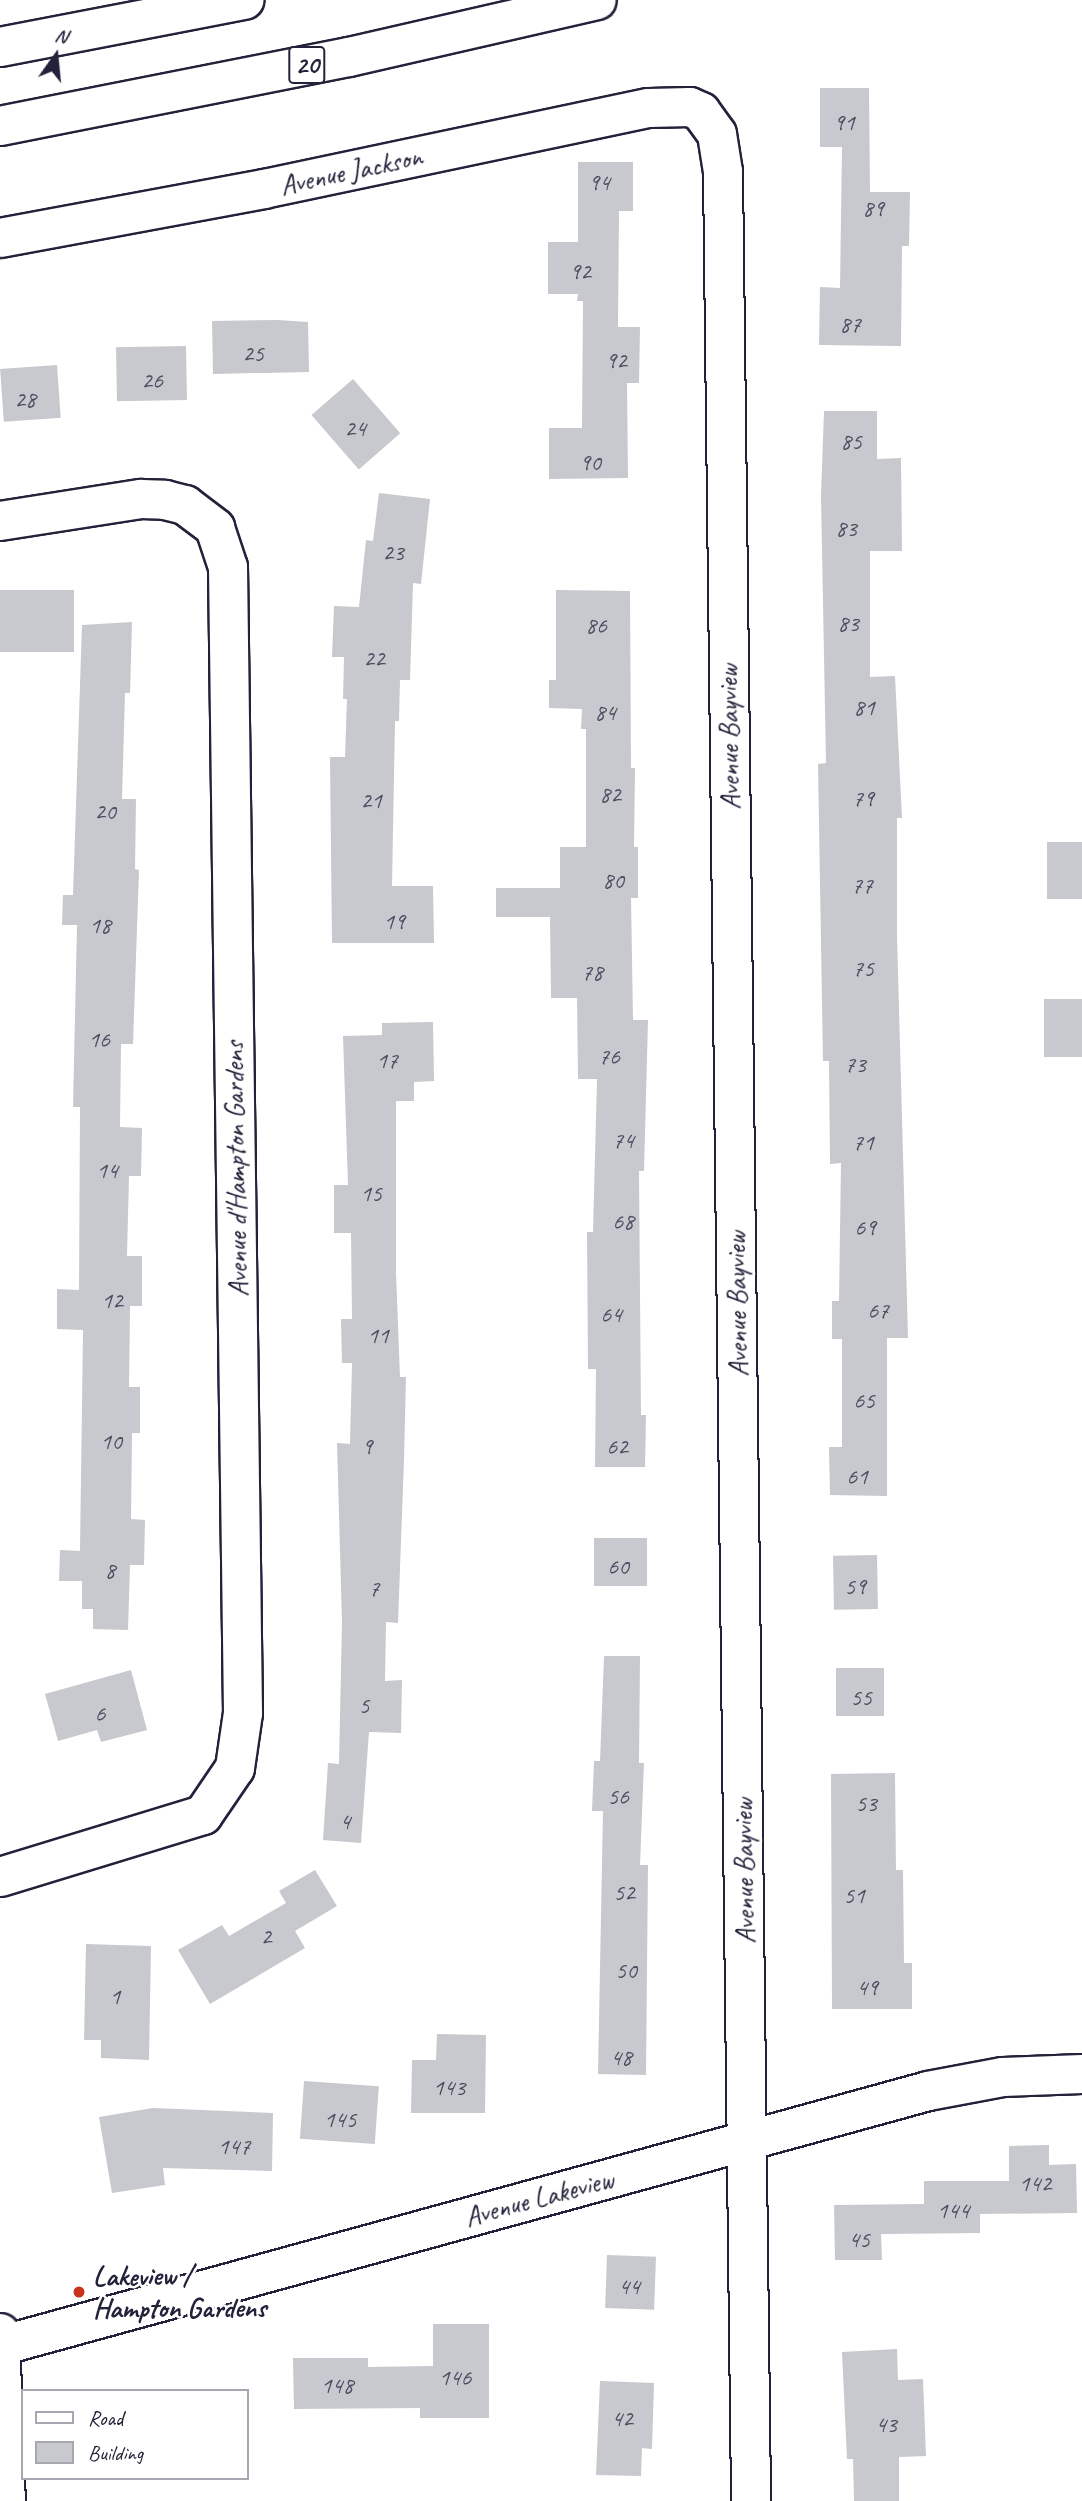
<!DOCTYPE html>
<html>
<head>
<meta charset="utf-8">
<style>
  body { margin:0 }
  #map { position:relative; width:1082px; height:2501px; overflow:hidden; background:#fff; font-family:Caveat,sans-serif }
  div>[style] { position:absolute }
  .building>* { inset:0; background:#c8c8cf; transform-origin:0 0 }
  .roads { filter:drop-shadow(2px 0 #22223b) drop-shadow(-2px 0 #22223b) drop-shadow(0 2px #22223b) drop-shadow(0 -2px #22223b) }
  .minor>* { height:38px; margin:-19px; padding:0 19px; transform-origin:19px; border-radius:19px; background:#fff }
  .highway>* { height:38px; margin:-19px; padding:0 19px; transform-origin:19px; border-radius:19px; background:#fff }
  .dots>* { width:19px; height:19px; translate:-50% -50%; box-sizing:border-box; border:4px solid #fff; border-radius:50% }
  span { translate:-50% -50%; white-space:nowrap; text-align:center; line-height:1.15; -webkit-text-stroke:5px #fff; paint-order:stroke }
  .number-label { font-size:24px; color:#4c4c60 }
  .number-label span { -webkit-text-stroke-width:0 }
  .shield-label span { padding:2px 5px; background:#fff; border:2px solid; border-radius:5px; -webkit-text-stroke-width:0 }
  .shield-label { font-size:26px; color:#22223b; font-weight:700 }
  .street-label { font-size:28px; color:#22223b }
  .poi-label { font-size:28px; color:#22223b; font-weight:700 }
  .left { translate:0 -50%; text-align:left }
  .legend { position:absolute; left:21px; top:2389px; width:228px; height:91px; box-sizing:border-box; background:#fff; border:2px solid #a7a7b1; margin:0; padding:9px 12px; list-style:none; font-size:21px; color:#22223b }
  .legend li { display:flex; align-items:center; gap:14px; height:35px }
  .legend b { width:35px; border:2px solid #a7a7b1 }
  .north { position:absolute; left:21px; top:21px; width:70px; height:70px; -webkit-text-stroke:5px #fff; paint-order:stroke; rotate:15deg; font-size:19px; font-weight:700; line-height:28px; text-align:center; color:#22223b }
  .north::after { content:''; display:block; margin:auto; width:24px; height:32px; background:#22223b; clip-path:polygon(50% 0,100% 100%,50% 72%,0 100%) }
</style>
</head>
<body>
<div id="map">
  <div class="building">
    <i style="clip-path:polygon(820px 88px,869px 88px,870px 192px,910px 192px,909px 246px,902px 246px,901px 346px,819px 345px,820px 287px,840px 288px,842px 147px,820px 147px)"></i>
    <i style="clip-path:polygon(578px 162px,633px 162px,633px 211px,619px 211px,618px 327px,640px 327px,639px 383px,627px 383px,628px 478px,549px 479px,549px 428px,582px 428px,583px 301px,577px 301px,578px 294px,548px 294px,548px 242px,578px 242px)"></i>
    <i style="clip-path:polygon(278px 320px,308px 322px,309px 372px,213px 374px,212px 321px)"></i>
    <i style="left:186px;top:346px;width:54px;height:70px;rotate:89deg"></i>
    <i style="left:57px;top:365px;width:53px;height:57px;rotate:86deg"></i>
    <i style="left:353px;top:379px;width:72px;height:55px;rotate:49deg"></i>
    <i style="clip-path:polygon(824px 411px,877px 411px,877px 459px,901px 458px,902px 551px,870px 551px,870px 677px,895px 676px,902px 818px,897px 818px,897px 935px,908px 1338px,887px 1338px,887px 1496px,830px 1495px,829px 1447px,842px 1447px,842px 1339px,832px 1339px,832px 1301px,839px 1301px,841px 1163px,830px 1164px,829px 1061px,823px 1061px,818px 764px,826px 763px,821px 495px)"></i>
    <i style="clip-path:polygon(379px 493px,430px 499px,421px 584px,413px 583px,410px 680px,400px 680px,399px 721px,395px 721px,392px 886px,433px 886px,434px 943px,332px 943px,330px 757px,345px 757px,347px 699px,343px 699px,344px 657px,332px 657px,334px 606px,359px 607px,366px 540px,373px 541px)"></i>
    <i style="left:0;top:590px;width:74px;height:62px"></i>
    <i style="clip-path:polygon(556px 590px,630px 591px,631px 768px,635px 768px,634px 847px,638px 847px,638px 898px,631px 898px,633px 1020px,648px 1020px,644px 1171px,639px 1171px,641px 1415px,646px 1415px,645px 1467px,595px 1467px,596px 1369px,588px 1369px,587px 1232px,593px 1232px,597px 1079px,578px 1079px,577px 998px,551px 998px,550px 917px,496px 917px,496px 888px,560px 888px,560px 847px,586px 847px,586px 729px,581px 729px,582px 709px,549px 708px,549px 680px,556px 680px)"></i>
    <i style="clip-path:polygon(132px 622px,130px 693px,125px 693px,122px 799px,136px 799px,135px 869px,139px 870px,133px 1044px,121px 1044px,120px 1127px,142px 1128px,141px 1176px,129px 1176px,127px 1256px,142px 1256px,142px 1306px,130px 1306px,129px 1387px,140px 1387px,140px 1433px,132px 1433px,131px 1519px,145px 1520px,144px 1565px,130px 1565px,128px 1630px,93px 1629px,93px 1609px,82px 1609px,82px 1581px,59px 1581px,60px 1550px,80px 1551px,83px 1330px,57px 1329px,57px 1289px,79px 1290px,80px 1107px,73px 1107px,77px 925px,62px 925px,63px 895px,73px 895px,82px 625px)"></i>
    <i style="left:1047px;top:842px;width:35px;height:57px"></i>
    <i style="left:1044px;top:999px;width:38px;height:58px"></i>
    <i style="clip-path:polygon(433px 1022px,434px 1081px,414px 1082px,414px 1101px,396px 1101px,396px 1272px,400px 1377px,406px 1377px,404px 1459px,398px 1623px,386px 1622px,385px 1681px,402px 1680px,401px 1733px,369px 1732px,361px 1843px,323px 1840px,328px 1763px,339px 1764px,342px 1622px,337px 1443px,350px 1444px,352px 1363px,342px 1363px,341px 1319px,352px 1319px,351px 1233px,334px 1233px,334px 1185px,348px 1185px,343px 1036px,382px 1035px,382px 1023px)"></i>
    <i style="left:594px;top:1538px;width:53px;height:48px"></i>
    <i style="left:877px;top:1555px;width:54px;height:44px;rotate:89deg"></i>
    <i style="clip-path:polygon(604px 1656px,640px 1656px,639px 1763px,644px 1763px,640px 1865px,648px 1865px,646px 2075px,598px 2074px,603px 1811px,592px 1811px,594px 1761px,600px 1761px)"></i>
    <i style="left:836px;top:1668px;width:48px;height:48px"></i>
    <i style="clip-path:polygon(131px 1670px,147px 1730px,101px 1742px,97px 1730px,58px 1741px,45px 1694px)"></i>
    <i style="clip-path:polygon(895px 1773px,896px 1870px,903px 1870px,904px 1963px,912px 1963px,912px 2009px,832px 2009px,831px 1774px)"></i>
    <i style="clip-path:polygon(315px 1870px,337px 1906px,295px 1931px,305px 1948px,210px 2004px,178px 1950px,222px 1925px,229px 1936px,286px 1903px,279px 1891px)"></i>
    <i style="clip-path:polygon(86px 1944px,151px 1946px,149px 2060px,101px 2058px,101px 2040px,84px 2040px)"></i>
    <i style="clip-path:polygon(437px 2034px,486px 2035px,485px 2113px,411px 2113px,412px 2060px,436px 2060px)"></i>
    <i style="left:304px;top:2081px;width:75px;height:58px;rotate:4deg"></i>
    <i style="clip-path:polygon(153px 2108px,273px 2113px,272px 2171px,163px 2168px,165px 2185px,112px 2193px,99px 2117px)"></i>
    <i style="clip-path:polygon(1049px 2145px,1049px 2165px,1076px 2164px,1077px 2213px,980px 2214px,980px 2233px,881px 2234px,882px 2260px,835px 2260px,834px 2205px,924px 2204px,924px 2181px,1009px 2181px,1009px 2146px)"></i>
    <i style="left:607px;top:2255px;width:49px;height:53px;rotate:2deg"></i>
    <i style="clip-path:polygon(433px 2324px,489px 2324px,489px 2418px,420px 2418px,420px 2408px,294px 2409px,293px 2358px,368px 2358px,368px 2367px,433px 2366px)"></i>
    <i style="clip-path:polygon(897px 2349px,898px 2380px,923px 2379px,926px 2456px,899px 2457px,899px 2501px,854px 2501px,853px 2459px,847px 2459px,842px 2352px)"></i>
    <i style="clip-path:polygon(600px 2381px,654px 2383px,652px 2449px,642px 2448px,641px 2476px,596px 2475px)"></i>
  </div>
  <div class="roads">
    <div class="minor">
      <i style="left:0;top:238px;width:269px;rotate:-10.5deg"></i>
      <i style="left:264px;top:189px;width:393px;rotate:-11.9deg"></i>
      <i style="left:649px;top:108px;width:41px;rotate:-1.4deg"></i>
      <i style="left:690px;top:107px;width:12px;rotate:24deg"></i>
      <i style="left:701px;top:112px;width:27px;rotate:54deg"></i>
      <i style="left:717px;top:134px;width:38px;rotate:81deg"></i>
      <i style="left:723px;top:172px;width:2329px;rotate:89.31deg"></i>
      <i style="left:0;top:521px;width:143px;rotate:-8.9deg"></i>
      <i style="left:141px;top:499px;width:24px;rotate:2deg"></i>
      <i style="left:165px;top:500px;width:21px;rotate:14deg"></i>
      <i style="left:185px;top:505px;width:38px;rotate:37deg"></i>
      <i style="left:215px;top:528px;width:41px;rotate:71.6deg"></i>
      <i style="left:228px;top:567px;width:1146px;rotate:89.25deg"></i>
      <i style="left:243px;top:1713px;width:56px;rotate:98.3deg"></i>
      <i style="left:235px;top:1768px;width:57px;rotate:124.2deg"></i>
      <i style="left:203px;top:1815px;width:212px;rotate:163deg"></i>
      <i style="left:0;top:2333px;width:168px;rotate:88deg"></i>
      <i style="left:0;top:2346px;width:962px;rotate:-15.36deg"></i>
      <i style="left:928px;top:2091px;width:76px;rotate:-10.6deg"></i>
      <i style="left:1003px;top:2077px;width:79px;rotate:-2.2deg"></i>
    </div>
    <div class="highway">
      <i style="left:0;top:47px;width:249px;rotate:-10.9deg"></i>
      <i style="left:0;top:126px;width:356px;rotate:-11.2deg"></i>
      <i style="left:349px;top:57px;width:254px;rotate:-12.9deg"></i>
    </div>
  </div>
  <div class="dots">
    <i style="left:79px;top:2292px;background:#c8321e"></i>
  </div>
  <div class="number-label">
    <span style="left:844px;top:123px">91</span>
    <span style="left:599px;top:183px">94</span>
    <span style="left:873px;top:209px">89</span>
    <span style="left:580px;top:272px">92</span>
    <span style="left:850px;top:325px">87</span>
    <span style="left:253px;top:354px">25</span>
    <span style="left:616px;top:361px">92</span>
    <span style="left:152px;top:381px">26</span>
    <span style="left:25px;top:400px">28</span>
    <span style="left:355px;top:429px">24</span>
    <span style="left:851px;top:442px">85</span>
    <span style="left:590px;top:463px">90</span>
    <span style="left:846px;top:529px">83</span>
    <span style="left:393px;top:553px">23</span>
    <span style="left:848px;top:624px">83</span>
    <span style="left:596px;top:626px">86</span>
    <span style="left:374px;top:659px">22</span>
    <span style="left:864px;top:708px">81</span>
    <span style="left:605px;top:713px">84</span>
    <span style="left:610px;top:795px">82</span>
    <span style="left:863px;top:799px">79</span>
    <span style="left:371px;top:801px">21</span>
    <span style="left:105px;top:812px">20</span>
    <span style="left:613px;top:881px">80</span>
    <span style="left:862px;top:886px">77</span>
    <span style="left:394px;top:922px">19</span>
    <span style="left:100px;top:926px">18</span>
    <span style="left:863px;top:969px">75</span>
    <span style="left:592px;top:973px">78</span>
    <span style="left:99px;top:1040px">16</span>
    <span style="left:609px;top:1057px">76</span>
    <span style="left:387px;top:1061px">17</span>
    <span style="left:855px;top:1065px">73</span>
    <span style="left:623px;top:1141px">74</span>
    <span style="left:863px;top:1143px">71</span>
    <span style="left:107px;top:1171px">14</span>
    <span style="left:371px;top:1194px">15</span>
    <span style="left:623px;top:1222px">68</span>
    <span style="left:865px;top:1228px">69</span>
    <span style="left:112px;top:1301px">12</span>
    <span style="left:878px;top:1311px">67</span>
    <span style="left:611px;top:1315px">64</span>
    <span style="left:378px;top:1336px">11</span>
    <span style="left:864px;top:1401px">65</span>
    <span style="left:111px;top:1442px">10</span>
    <span style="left:367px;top:1447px">9</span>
    <span style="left:617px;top:1447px">62</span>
    <span style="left:857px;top:1477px">61</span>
    <span style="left:618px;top:1567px">60</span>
    <span style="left:110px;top:1571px">8</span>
    <span style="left:855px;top:1587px">59</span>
    <span style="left:374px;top:1589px">7</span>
    <span style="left:861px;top:1698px">55</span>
    <span style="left:364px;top:1706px">5</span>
    <span style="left:100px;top:1714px">6</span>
    <span style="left:618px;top:1797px">56</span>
    <span style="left:866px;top:1804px">53</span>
    <span style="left:345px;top:1822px">4</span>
    <span style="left:624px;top:1893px">52</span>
    <span style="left:854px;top:1896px">51</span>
    <span style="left:266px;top:1937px">2</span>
    <span style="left:626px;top:1971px">50</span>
    <span style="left:867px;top:1988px">49</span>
    <span style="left:115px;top:1997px">1</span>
    <span style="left:621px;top:2058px">48</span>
    <span style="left:449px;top:2088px">143</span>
    <span style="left:340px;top:2120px">145</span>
    <span style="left:234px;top:2147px">147</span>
    <span style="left:1035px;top:2184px">142</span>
    <span style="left:953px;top:2211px">144</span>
    <span style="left:859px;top:2240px">45</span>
    <span style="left:629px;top:2287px">44</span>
    <span style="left:455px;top:2378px">146</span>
    <span style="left:337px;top:2386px">148</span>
    <span style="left:622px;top:2419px">42</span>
    <span style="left:886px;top:2425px">43</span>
  </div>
  <div class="shield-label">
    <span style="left:307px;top:65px">20</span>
  </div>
  <div class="street-label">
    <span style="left:351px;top:171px;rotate:-12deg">Avenue Jackson</span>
    <span style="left:729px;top:737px;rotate:-91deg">Avenue Bayview</span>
    <span style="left:236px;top:1169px;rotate:-91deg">Avenue d'Hampton Gardens</span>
    <span style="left:737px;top:1304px;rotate:-91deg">Avenue Bayview</span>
    <span style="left:744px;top:1871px;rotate:-91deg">Avenue Bayview</span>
    <span style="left:539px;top:2198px;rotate:-15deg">Avenue Lakeview</span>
  </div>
  <div class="poi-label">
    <span class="left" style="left:93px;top:2292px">Lakeview /<br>Hampton Gardens</span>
  </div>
  <ul class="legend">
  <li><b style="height:9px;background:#fff"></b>Road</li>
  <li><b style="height:19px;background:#c8c8cf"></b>Building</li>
  </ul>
  <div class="north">N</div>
</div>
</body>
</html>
